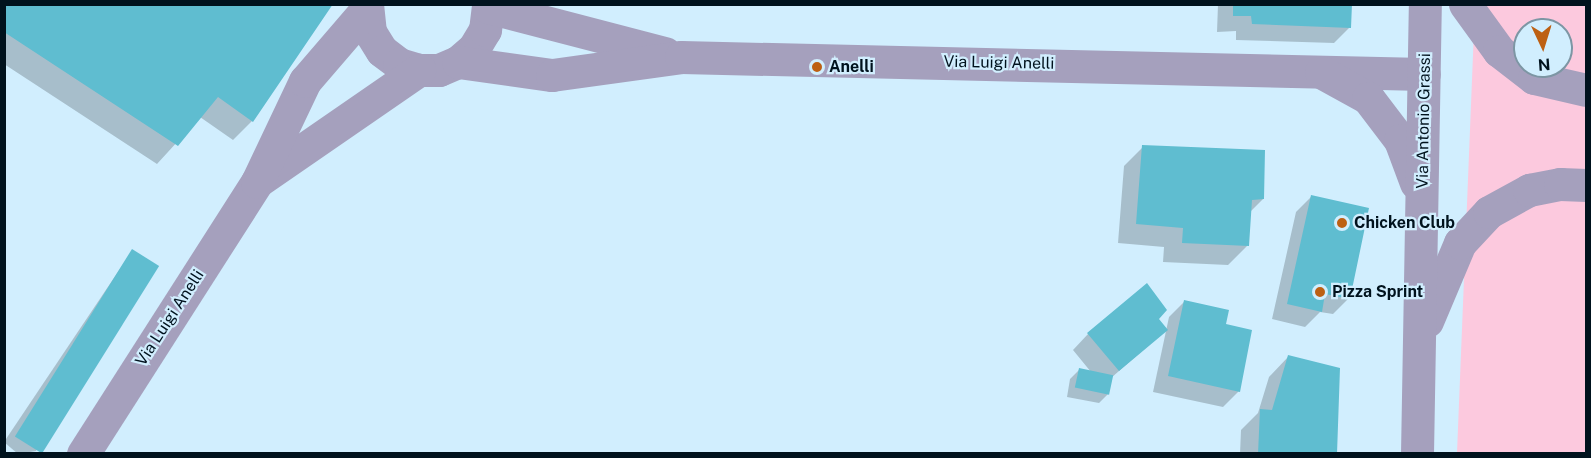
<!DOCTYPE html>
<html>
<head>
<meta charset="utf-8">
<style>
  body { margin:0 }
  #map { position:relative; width:1591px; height:458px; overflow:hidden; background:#d1eefe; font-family:"Public Sans",sans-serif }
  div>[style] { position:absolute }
  .green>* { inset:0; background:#fcc9de }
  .shadow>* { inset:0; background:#0003 }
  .building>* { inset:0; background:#5fbdd0; transform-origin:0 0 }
  .minor>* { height:33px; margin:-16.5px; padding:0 16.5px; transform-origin:16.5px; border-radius:16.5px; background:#a5a0bd }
  .dots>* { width:16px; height:16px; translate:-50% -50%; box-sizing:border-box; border:3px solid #d1eefe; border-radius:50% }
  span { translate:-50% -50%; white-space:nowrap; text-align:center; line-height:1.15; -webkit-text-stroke:4.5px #d1eefe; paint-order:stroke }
  .street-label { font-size:16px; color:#00121d }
  .poi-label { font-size:16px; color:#00121d; font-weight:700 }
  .left { translate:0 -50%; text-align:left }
  .frame { position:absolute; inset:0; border:6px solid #00121d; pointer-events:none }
  .north { position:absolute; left:1513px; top:18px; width:60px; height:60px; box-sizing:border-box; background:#d1eefe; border:2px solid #7d96a4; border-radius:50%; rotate:176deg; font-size:16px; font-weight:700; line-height:24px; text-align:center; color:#00121d }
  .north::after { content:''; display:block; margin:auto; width:21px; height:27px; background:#bd6013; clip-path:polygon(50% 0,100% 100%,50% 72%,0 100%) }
</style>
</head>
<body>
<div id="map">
  <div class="green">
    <i style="clip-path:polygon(evenodd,1475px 5px,1586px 5px,1586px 453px,1457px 453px,1475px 5px,1525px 30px,1561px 30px,1561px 66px,1525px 66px,1525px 30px)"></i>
  </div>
  <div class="shadow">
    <i style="clip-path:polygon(4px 4px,331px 4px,252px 121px,233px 140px,200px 117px,157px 164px,4px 64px)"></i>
    <i style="clip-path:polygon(1218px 4px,1351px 4px,1350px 27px,1334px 43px,1236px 40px,1236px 31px,1217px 32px)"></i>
    <i style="clip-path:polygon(1143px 147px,1263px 199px,1250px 212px,1247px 246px,1228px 265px,1163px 262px,1164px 247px,1118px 243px,1124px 166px)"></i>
    <i style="clip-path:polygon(1312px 196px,1349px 298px,1333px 314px,1320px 312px,1305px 327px,1272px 319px,1296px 212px)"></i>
    <i style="clip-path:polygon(132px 251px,36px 451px,18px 454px,4px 442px)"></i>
    <i style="clip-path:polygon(1185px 301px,1239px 391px,1223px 407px,1153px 392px,1169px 317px)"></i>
    <i style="clip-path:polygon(1166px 330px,1111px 378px,1108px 394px,1099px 403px,1067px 397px,1070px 379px,1079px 370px,1091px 372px,1073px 350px,1088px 334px)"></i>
    <i style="clip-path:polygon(1288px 357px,1335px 454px,1240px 454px,1241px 430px,1258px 413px,1269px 377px)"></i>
  </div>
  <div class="building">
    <i style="clip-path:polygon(4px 4px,333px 4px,253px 122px,218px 97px,178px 146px,4px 32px)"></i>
    <i style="clip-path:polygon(1233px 4px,1352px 4px,1351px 28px,1252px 24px,1251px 16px,1233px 16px)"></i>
    <i style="clip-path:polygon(1142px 145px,1265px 150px,1264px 199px,1252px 200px,1249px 246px,1182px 243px,1183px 228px,1136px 224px)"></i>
    <i style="clip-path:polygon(1311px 195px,1369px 208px,1350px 299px,1325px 294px,1322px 312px,1287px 304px)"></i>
    <i style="left:132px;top:249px;width:32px;height:221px;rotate:32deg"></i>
    <i style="clip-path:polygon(1147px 283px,1167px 310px,1159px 319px,1168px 330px,1119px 371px,1087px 333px)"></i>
    <i style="clip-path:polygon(1184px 300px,1229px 310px,1226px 324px,1252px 330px,1240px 392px,1168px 376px)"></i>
    <i style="clip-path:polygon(1288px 355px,1340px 368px,1337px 454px,1258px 454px,1260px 409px,1272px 410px)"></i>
    <i style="left:1079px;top:368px;width:35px;height:20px;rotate:12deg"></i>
  </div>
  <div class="minor">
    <i style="left:367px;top:4px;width:28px;rotate:84deg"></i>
    <i style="left:370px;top:32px;width:22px;rotate:58deg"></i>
    <i style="left:382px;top:51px;width:21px;rotate:37deg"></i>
    <i style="left:399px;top:64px;width:21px;rotate:17deg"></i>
    <i style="left:419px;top:70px;width:20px"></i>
    <i style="left:439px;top:70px;width:21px;rotate:-23deg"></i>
    <i style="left:458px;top:62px;width:21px;rotate:-41deg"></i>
    <i style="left:474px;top:48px;width:21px;rotate:-59deg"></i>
    <i style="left:485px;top:30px;width:26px;rotate:-83deg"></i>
    <i style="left:1465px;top:4px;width:58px;rotate:54.1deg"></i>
    <i style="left:1499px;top:51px;width:44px;rotate:37.6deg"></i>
    <i style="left:1534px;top:78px;width:53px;rotate:13deg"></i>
    <i style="left:488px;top:7px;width:183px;rotate:14.6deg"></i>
    <i style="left:458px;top:62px;width:95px;rotate:7.9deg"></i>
    <i style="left:552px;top:75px;width:130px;rotate:-7.9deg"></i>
    <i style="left:681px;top:57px;width:743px;rotate:1.31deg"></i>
    <i style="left:1321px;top:72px;width:54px;rotate:29deg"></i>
    <i style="left:1368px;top:98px;width:53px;rotate:52.7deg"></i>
    <i style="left:1400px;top:140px;width:46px;rotate:69.6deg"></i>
    <i style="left:258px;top:181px;width:196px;rotate:-34.6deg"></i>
    <i style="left:1427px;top:321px;width:85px;rotate:-67.1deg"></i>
    <i style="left:1460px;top:243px;width:42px;rotate:-46.9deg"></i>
    <i style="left:1489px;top:212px;width:46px;rotate:-28.8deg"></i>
    <i style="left:1529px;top:190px;width:32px;rotate:-11deg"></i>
    <i style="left:1560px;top:184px;width:26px;rotate:2deg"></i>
    <i style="left:83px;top:454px;width:323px;rotate:-57.4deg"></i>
    <i style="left:257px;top:182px;width:112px;rotate:-64.6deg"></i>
    <i style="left:305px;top:81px;width:94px;rotate:-49.3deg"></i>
    <i style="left:1417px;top:454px;width:450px;rotate:-89deg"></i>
  </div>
  <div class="dots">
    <i style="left:817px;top:67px;background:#bd6013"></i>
    <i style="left:1342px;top:223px;background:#bd6013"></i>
    <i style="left:1320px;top:292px;background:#bd6013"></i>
  </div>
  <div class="street-label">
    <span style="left:999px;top:63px;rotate:1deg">Via Luigi Anelli</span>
    <span style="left:1424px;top:121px;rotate:-89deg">Via Antonio Grassi</span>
    <span style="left:170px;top:318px;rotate:-57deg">Via Luigi Anelli</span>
  </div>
  <div class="poi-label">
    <span class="left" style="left:829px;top:67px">Anelli</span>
    <span class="left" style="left:1354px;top:223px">Chicken Club</span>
    <span class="left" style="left:1332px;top:292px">Pizza Sprint</span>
  </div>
  <div class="frame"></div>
  <div class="north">N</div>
</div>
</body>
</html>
